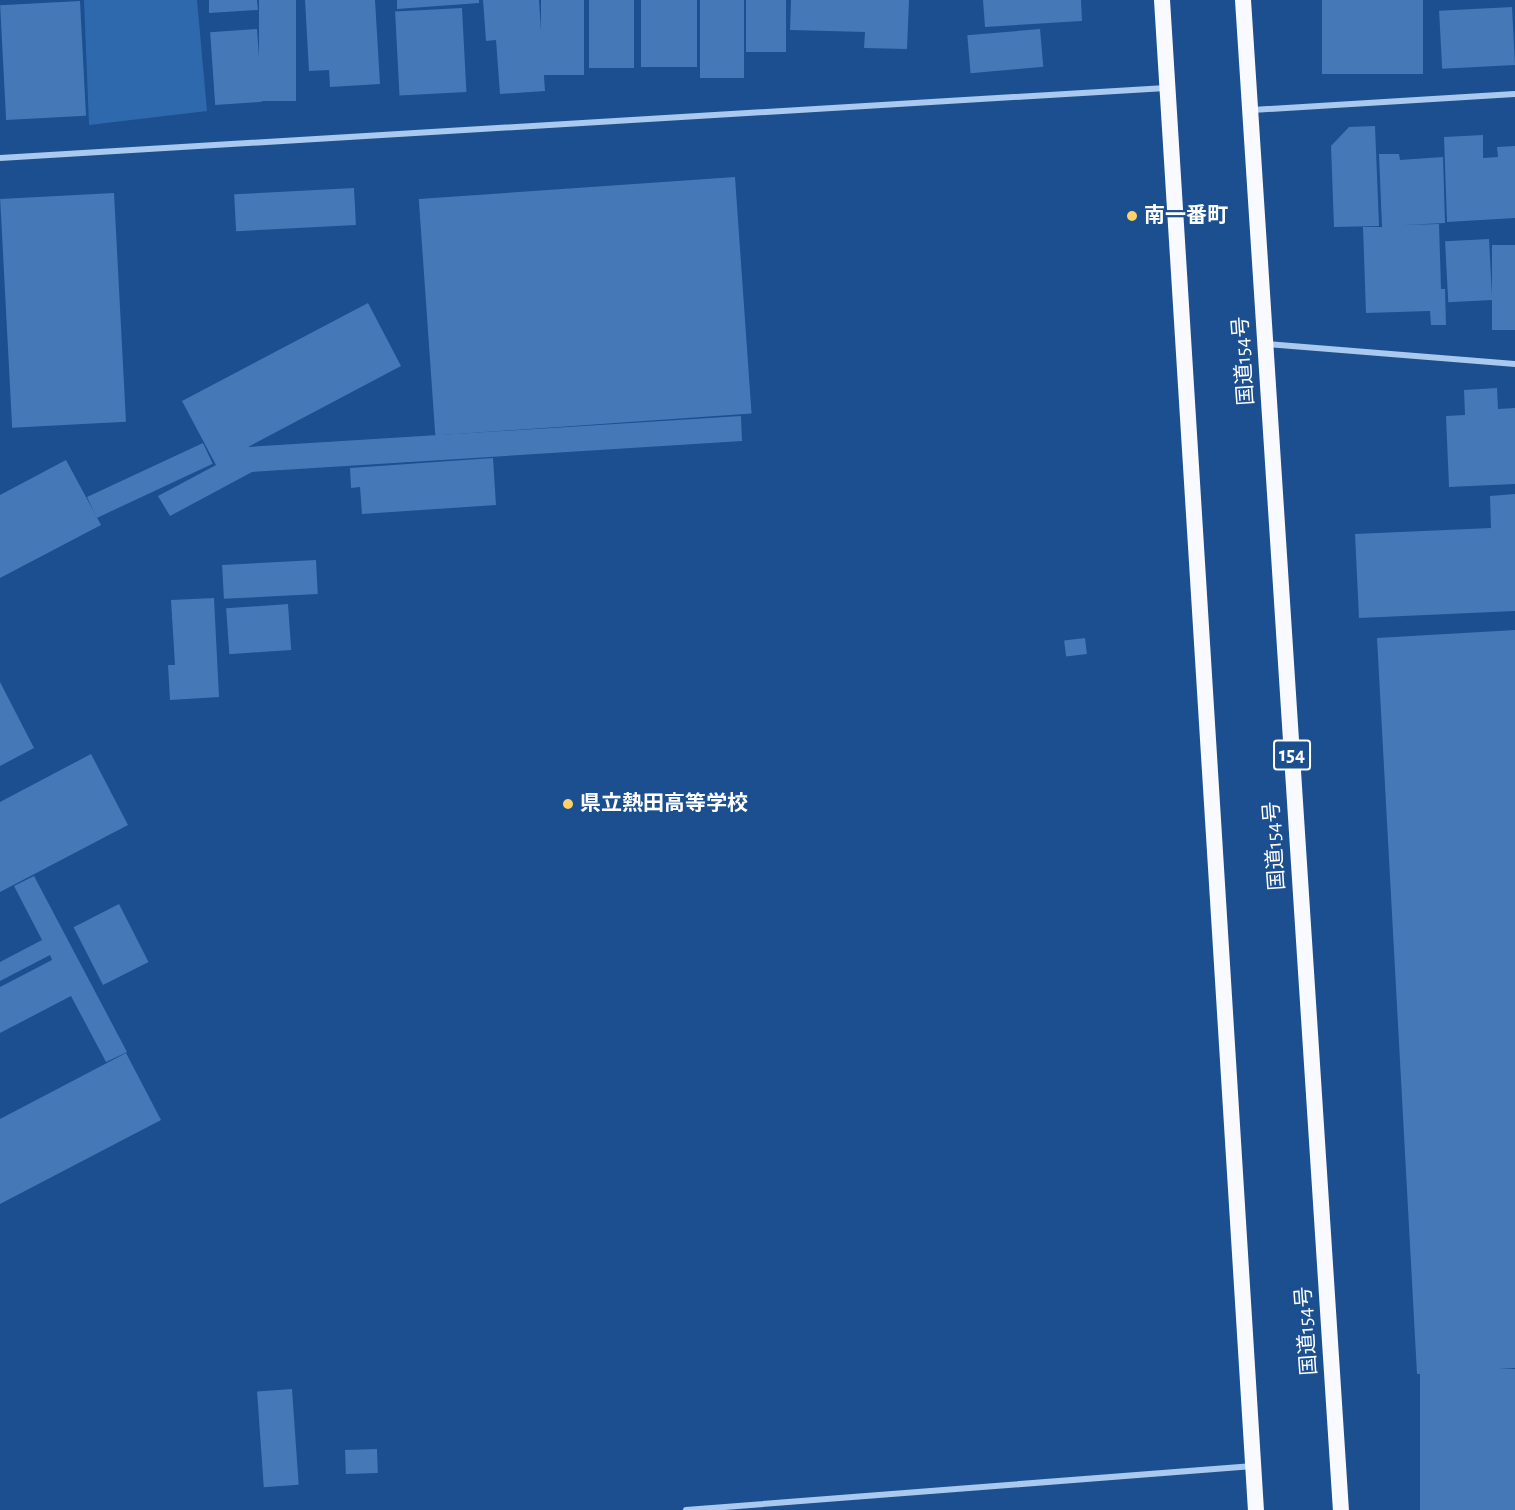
<!DOCTYPE html>
<html>
<head>
<meta charset="utf-8">
<style>
  body { margin:0 }
  #map { position:relative; width:1515px; height:1510px; overflow:hidden; background:#1b4f8f; font-family:"Alegreya Sans","Noto Sans JP",sans-serif }
  div>[style] { position:absolute }
  .green>* { inset:0; background:#2e69ad }
  .building>* { inset:0; background:#4478b7; transform-origin:0 0 }
  .minor>* { height:6px; margin:-3px; padding:0 3px; transform-origin:3px; border-radius:3px; background:#a9c9ee }
  .trunk>* { height:16px; margin:-8px; padding:0 8px; transform-origin:8px; border-radius:8px; background:#f8faff }
  .dots>* { width:16px; height:16px; translate:-50% -50%; box-sizing:border-box; border:3px solid #1b4f8f; border-radius:50% }
  span { translate:-50% -50%; white-space:nowrap; text-align:center; line-height:1.15; -webkit-text-stroke:4.5px #1b4f8f; paint-order:stroke }
  .shield-label span { padding:2px 4px; background:#1b4f8f; border:2px solid; border-radius:4px; -webkit-text-stroke-width:0 }
  .shield-label { font-size:20px; color:#fff; font-weight:700 }
  .poi-label { font-size:21px; color:#fff; font-weight:700 }
  .left { translate:0 -50%; text-align:left }
  .street-label { font-size:21px; color:#fff }
</style>
</head>
<body>
<div id="map">
  <div class="green">
    <i style="clip-path:polygon(84px 0,197px 0,207px 111px,89px 125px)"></i>
  </div>
  <div class="building">
    <i style="clip-path:polygon(209px 0,257px 0,258px 10px,209px 13px)"></i>
    <i style="left:259px;top:0;width:37px;height:101px"></i>
    <i style="clip-path:polygon(305px 0,375px 0,380px 84px,330px 87px,329px 70px,309px 71px)"></i>
    <i style="clip-path:polygon(397px 0,479px 0,479px 3px,397px 9px)"></i>
    <i style="clip-path:polygon(483px 0,539px 0,545px 91px,500px 94px,496px 40px,486px 41px)"></i>
    <i style="left:541px;top:0;width:43px;height:75px"></i>
    <i style="left:589px;top:0;width:45px;height:68px"></i>
    <i style="left:641px;top:0;width:56px;height:67px"></i>
    <i style="left:700px;top:0;width:44px;height:78px"></i>
    <i style="left:746px;top:0;width:40px;height:52px"></i>
    <i style="clip-path:polygon(791px 0,909px 0,907px 49px,864px 48px,865px 32px,790px 30px)"></i>
    <i style="clip-path:polygon(983px 0,1081px 0,1082px 21px,985px 27px)"></i>
    <i style="left:1322px;top:0;width:101px;height:74px"></i>
    <i style="left:80px;top:1px;width:115px;height:80px;rotate:87deg"></i>
    <i style="left:1512px;top:7px;width:58px;height:73px;rotate:87deg"></i>
    <i style="left:462px;top:8px;width:84px;height:67px;rotate:87deg"></i>
    <i style="left:257px;top:29px;width:73px;height:47px;rotate:86deg"></i>
    <i style="left:1040px;top:29px;width:38px;height:73px;rotate:85deg"></i>
    <i style="clip-path:polygon(1375px 126px,1379px 226px,1334px 227px,1331px 146px,1349px 127px)"></i>
    <i style="clip-path:polygon(1483px 135px,1483px 158px,1498px 157px,1497px 147px,1515px 146px,1515px 218px,1447px 222px,1444px 137px)"></i>
    <i style="clip-path:polygon(1379px 154px,1399px 154px,1400px 160px,1443px 157px,1445px 223px,1403px 225px,1439px 224px,1441px 289px,1445px 289px,1446px 325px,1431px 325px,1430px 311px,1366px 313px,1363px 227px,1382px 227px)"></i>
    <i style="left:735px;top:177px;width:237px;height:317px;rotate:86deg"></i>
    <i style="left:354px;top:188px;width:37px;height:120px;rotate:87deg"></i>
    <i style="left:114px;top:193px;width:229px;height:114px;rotate:87deg"></i>
    <i style="left:1489px;top:239px;width:61px;height:44px;rotate:87deg"></i>
    <i style="left:1515px;top:245px;width:85px;height:23px;rotate:90deg"></i>
    <i style="clip-path:polygon(368px 303px,401px 366px,248px 447px,741px 416px,742px 441px,252px 472px,170px 516px,158px 496px,216px 465px,182px 401px)"></i>
    <i style="clip-path:polygon(1497px 388px,1498px 409px,1515px 408px,1515px 484px,1449px 487px,1446px 416px,1465px 415px,1464px 390px)"></i>
    <i style="left:203px;top:443px;width:23px;height:128px;rotate:65deg"></i>
    <i style="clip-path:polygon(493px 458px,496px 505px,362px 514px,360px 487px,351px 488px,350px 468px)"></i>
    <i style="clip-path:polygon(66px 460px,101px 525px,0 578px,0 495px)"></i>
    <i style="clip-path:polygon(1515px 494px,1515px 611px,1359px 618px,1355px 534px,1491px 528px,1490px 496px)"></i>
    <i style="left:316px;top:560px;width:34px;height:94px;rotate:87deg"></i>
    <i style="clip-path:polygon(214px 598px,219px 697px,170px 700px,168px 665px,175px 665px,171px 600px)"></i>
    <i style="left:288px;top:604px;width:46px;height:62px;rotate:86deg"></i>
    <i style="clip-path:polygon(1515px 630px,1515px 1368px,1417px 1374px,1377px 638px)"></i>
    <i style="left:1085px;top:638px;width:16px;height:21px;rotate:83deg"></i>
    <i style="clip-path:polygon(0 682px,34px 748px,0 766px)"></i>
    <i style="clip-path:polygon(91px 754px,128px 825px,0 892px,0 802px)"></i>
    <i style="clip-path:polygon(34px 876px,127px 1052px,106px 1062px,71px 996px,0 1033px,0 987px,52px 960px,50px 955px,0 981px,0 962px,42px 940px,14px 886px)"></i>
    <i style="left:119px;top:904px;width:65px;height:51px;rotate:63deg"></i>
    <i style="clip-path:polygon(126px 1053px,161px 1120px,0 1204px,0 1119px)"></i>
    <i style="left:1515px;top:1369px;width:141px;height:95px;rotate:90deg"></i>
    <i style="left:292px;top:1389px;width:96px;height:35px;rotate:86deg"></i>
    <i style="left:377px;top:1449px;width:24px;height:32px;rotate:88deg"></i>
  </div>
  <div class="minor">
    <i style="left:1252px;top:110px;width:263px;rotate:-3.5deg"></i>
    <i style="left:0;top:158px;width:1168px;rotate:-3.44deg"></i>
    <i style="left:1267px;top:344px;width:249px;rotate:4.6deg"></i>
    <i style="left:686px;top:1510px;width:569px;rotate:-4.44deg"></i>
  </div>
  <div class="trunk">
    <i style="left:1162px;top:0;width:1513px;rotate:86.44deg"></i>
    <i style="left:1243px;top:0;width:1513px;rotate:86.29deg"></i>
  </div>
  <div class="dots">
    <i style="left:1132px;top:216px;background:#ffd166"></i>
    <i style="left:568px;top:804px;background:#ffd166"></i>
  </div>
  <div class="shield-label">
    <span style="left:1292px;top:755px">154</span>
  </div>
  <div class="poi-label">
    <span class="left" style="left:1144px;top:216px">南一番町</span>
    <span class="left" style="left:580px;top:804px">県立熱田高等学校</span>
  </div>
  <div class="street-label">
    <span style="left:1244px;top:361px;rotate:-94deg">国道154号</span>
    <span style="left:1275px;top:846px;rotate:-94deg">国道154号</span>
    <span style="left:1307px;top:1331px;rotate:-94deg">国道154号</span>
  </div>
</div>
</body>
</html>
